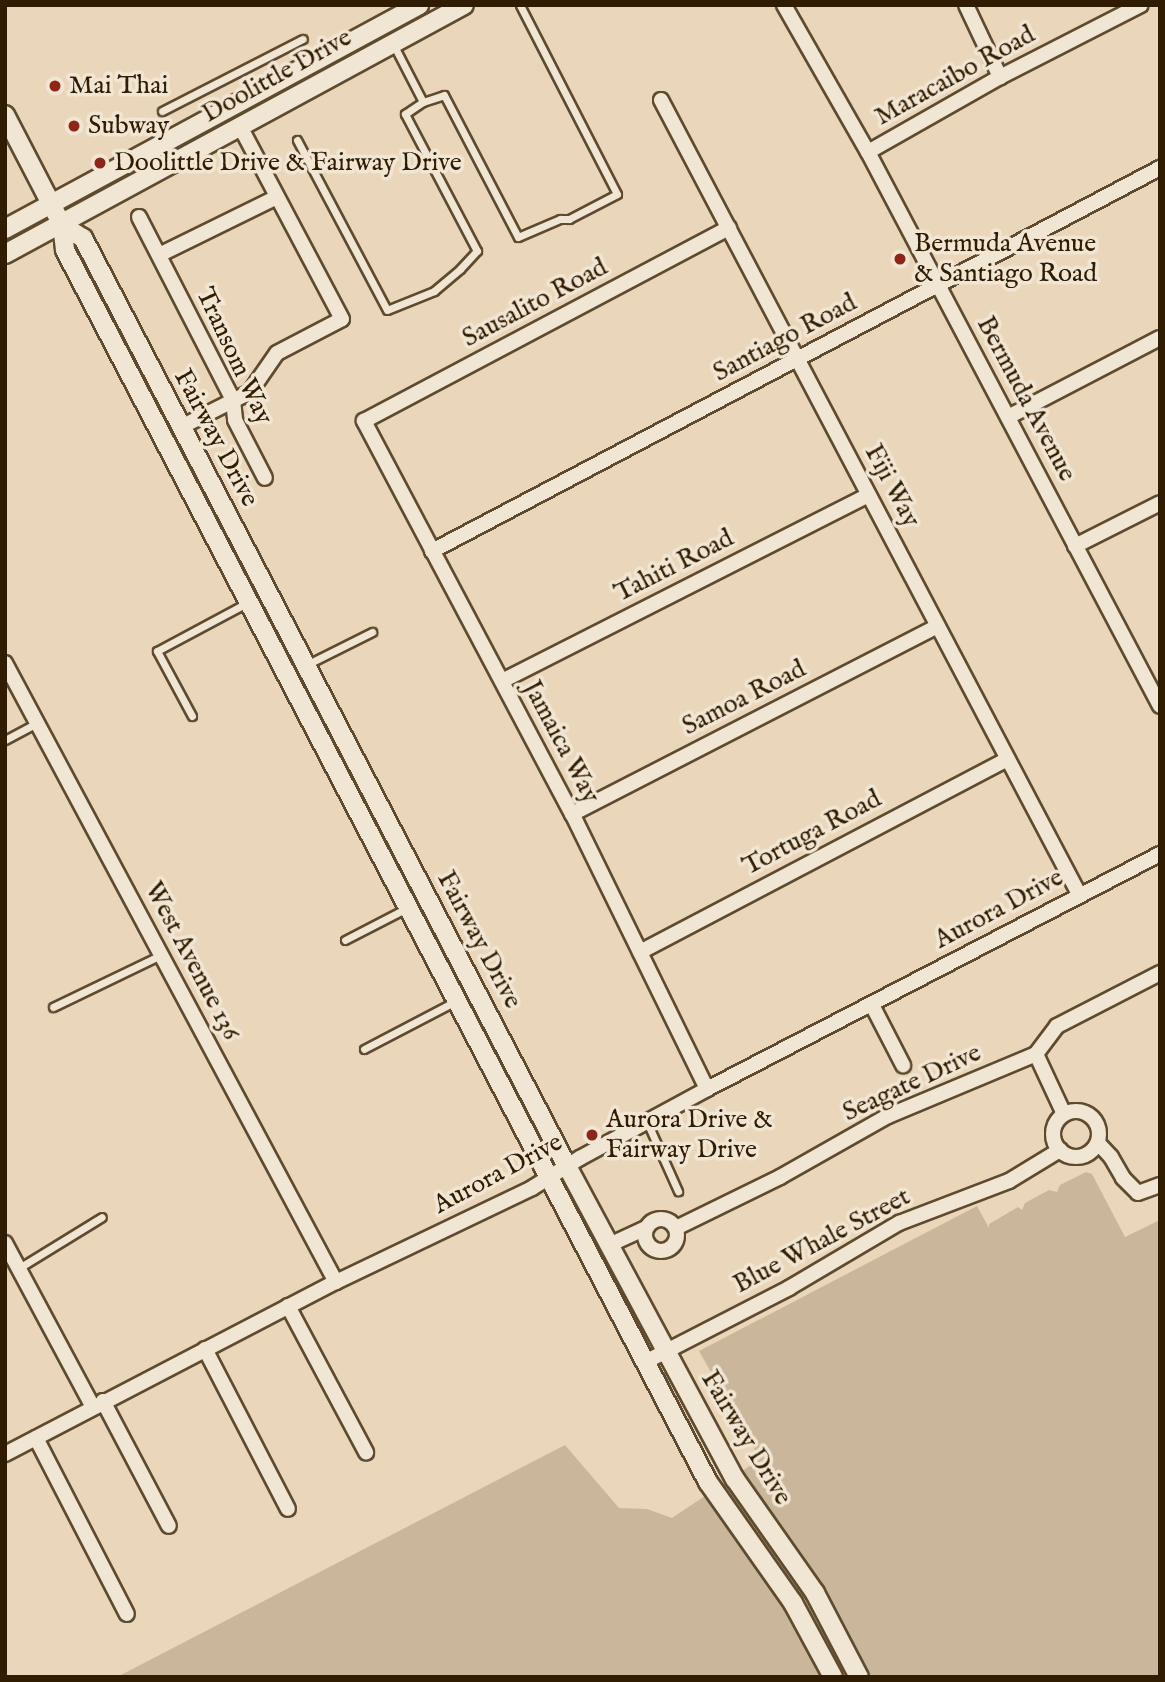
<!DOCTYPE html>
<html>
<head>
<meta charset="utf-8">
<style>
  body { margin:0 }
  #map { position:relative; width:1165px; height:1682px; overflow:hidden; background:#ead7bb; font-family:"IM FELL English",serif }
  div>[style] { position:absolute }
  .green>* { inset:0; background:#cab79b }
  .roads { filter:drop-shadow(2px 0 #5e4b2f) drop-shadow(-2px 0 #5e4b2f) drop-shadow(0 2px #5e4b2f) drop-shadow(0 -2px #5e4b2f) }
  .service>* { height:7px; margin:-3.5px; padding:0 3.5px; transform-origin:3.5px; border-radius:3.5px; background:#f1e5d3 }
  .minor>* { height:14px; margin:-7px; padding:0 7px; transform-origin:7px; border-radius:7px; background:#f1e5d3 }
  .minor>.ring { margin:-7px; padding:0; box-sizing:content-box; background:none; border:14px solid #f1e5d3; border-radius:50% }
  .tertiary>* { height:18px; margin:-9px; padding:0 9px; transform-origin:9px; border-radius:9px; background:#f1e5d3 }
  .dots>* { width:19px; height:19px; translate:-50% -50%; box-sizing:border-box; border:4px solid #f1e5d3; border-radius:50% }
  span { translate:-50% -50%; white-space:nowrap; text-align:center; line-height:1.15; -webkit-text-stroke:7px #f1e5d3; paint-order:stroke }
  .street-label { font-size:26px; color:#301c00 }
  .poi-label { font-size:26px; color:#301c00 }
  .left { translate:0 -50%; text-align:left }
  .frame { position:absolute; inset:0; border:7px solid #301c00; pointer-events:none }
</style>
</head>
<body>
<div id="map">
  <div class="green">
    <i style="clip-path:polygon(1086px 1172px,1092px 1174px,1125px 1237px,1160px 1220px,1160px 1677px,117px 1677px,565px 1445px,619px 1508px,647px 1509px,672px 1518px,760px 1459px,699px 1351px,977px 1206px,989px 1228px,989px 1224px,1018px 1207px,1022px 1210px,1025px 1203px,1049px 1190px,1057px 1192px,1060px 1185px)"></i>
  </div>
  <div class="roads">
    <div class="service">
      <i style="left:423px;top:102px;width:22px;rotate:-18deg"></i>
      <i style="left:444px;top:95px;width:160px;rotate:62.5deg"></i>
      <i style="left:518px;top:237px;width:46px;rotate:-23.2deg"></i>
      <i style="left:560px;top:219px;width:9px"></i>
      <i style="left:569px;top:219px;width:54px;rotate:-27.5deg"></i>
      <i style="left:617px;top:194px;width:212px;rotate:-117.2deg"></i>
      <i style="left:162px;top:111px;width:158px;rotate:-27.1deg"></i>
      <i style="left:297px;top:140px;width:192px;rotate:62.1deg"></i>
      <i style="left:387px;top:310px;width:51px;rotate:-22deg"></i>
      <i style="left:434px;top:291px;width:34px;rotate:-40deg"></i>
      <i style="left:460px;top:269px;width:25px;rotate:-47deg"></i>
      <i style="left:477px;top:251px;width:155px;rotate:-117.7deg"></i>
      <i style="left:405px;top:114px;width:22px;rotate:-34deg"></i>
      <i style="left:423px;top:102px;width:65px;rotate:-117.3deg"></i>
      <i style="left:306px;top:665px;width:74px;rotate:-26.6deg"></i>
      <i style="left:192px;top:716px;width:74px;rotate:-118.3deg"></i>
      <i style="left:157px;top:651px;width:102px;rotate:-28.1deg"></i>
      <i style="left:5px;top:740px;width:36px;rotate:-28deg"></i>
      <i style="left:345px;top:940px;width:70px;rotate:-27.3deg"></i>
      <i style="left:53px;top:1007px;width:120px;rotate:-25.7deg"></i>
      <i style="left:364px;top:1049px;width:104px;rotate:-27.6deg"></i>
      <i style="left:647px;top:1122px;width:76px;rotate:65.8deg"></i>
      <i style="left:19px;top:1268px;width:97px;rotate:-31.6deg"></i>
    </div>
    <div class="minor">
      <i style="left:784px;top:5px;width:169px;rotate:60.3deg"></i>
      <i style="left:868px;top:152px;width:626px;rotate:62.21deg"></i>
      <i style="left:966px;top:5px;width:80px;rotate:64.7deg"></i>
      <i style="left:661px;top:100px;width:897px;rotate:62.24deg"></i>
      <i style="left:868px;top:152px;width:152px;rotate:-29.6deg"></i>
      <i style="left:1000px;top:77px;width:158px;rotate:-27.1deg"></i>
      <i style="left:139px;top:217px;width:206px;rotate:62.8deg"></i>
      <i style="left:233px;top:400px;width:20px;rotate:84deg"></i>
      <i style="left:235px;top:420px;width:65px;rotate:62.7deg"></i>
      <i style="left:159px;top:255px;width:131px;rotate:-26.2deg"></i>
      <i style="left:1008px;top:417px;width:171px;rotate:-27.5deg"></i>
      <i style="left:181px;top:427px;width:77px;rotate:-26.9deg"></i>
      <i style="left:250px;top:392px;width:47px;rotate:-55.3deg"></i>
      <i style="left:277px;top:353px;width:73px;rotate:-27.6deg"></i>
      <i style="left:342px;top:319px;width:218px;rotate:-117.9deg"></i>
      <i style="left:1075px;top:546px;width:95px;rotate:-26.8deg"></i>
      <i style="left:432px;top:551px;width:823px;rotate:-27.75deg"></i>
      <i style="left:5px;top:663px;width:702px;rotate:61.87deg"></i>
      <i style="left:502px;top:681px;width:411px;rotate:-26.9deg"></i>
      <i style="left:572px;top:814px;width:411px;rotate:-27.2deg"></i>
      <i style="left:640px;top:952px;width:415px;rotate:-27.7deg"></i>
      <i style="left:872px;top:1005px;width:68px;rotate:62.7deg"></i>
      <i style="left:1036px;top:1054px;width:66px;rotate:65deg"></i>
      <i style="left:707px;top:1089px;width:306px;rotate:-116.1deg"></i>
      <i style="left:572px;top:814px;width:445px;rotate:-117.9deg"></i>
      <i style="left:364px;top:421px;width:413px;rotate:-27.9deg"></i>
      <i class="ring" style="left:1053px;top:1111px;width:32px;height:32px"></i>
      <i style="left:1098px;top:1143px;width:19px;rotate:47deg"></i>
      <i style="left:1111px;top:1157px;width:24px;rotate:60deg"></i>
      <i style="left:1123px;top:1178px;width:21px;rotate:45deg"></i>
      <i style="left:1138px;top:1193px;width:23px;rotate:-20deg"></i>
      <i class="ring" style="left:645px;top:1219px;width:18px;height:18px"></i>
      <i style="left:676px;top:1228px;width:116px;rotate:-26.1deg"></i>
      <i style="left:780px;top:1177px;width:124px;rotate:-29.5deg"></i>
      <i style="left:888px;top:1116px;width:160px;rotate:-22.7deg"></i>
      <i style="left:1036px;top:1054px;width:35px;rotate:-53deg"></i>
      <i style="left:1057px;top:1026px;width:116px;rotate:-27.2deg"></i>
      <i style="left:5px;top:1243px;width:186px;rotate:61.8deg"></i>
      <i style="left:609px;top:1245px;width:41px;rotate:-24.7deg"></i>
      <i style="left:288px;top:1306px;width:166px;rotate:61.9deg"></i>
      <i style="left:205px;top:1349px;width:180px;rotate:62.6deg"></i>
      <i style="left:647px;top:1361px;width:160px;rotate:-27.2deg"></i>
      <i style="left:789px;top:1288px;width:128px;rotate:-30.6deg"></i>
      <i style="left:899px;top:1223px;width:118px;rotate:-20.9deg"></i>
      <i style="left:1009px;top:1181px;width:60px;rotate:-31.3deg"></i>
      <i style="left:103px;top:1401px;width:141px;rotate:62.2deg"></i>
      <i style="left:36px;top:1438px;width:198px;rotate:62.7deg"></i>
      <i style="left:5px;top:1454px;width:373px;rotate:-27.5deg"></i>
      <i style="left:336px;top:1282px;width:217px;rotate:-25.6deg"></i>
      <i style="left:532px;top:1188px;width:57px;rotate:-32deg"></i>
      <i style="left:580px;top:1158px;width:145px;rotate:-28.5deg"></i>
      <i style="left:707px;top:1089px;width:510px;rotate:-27.42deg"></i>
    </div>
    <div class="tertiary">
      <i style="left:5px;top:115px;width:124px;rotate:62.6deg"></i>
      <i style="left:62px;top:225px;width:25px;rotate:83deg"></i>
      <i style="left:65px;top:250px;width:1390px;rotate:62.44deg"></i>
      <i style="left:708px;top:1482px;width:148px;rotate:54.9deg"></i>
      <i style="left:793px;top:1603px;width:84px;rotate:61.6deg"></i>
      <i style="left:62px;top:225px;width:25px;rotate:32deg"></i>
      <i style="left:83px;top:238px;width:1049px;rotate:62.46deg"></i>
      <i style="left:568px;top:1168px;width:353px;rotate:61.8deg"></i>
      <i style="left:735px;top:1479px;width:139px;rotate:54.9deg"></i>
      <i style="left:815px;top:1593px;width:95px;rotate:62.4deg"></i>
      <i style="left:5px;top:229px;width:471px;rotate:-28.4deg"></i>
      <i style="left:5px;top:254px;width:522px;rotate:-28.48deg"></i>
    </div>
  </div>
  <div class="dots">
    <i style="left:55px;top:86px;background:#8f2418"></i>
    <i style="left:74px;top:126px;background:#8f2418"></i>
    <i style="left:100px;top:163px;background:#8f2418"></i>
    <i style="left:900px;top:259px;background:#8f2418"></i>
    <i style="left:592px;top:1135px;background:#8f2418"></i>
  </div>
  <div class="street-label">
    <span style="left:277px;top:76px;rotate:-29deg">Doolittle Drive</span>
    <span style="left:955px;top:76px;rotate:-29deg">Maracaibo Road</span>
    <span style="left:535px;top:303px;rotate:-28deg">Sausalito Road</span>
    <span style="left:785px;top:338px;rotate:-28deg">Santiago Road</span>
    <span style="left:234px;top:356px;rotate:65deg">Transom Way</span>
    <span style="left:1026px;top:399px;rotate:62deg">Bermuda Avenue</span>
    <span style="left:216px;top:438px;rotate:62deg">Fairway Drive</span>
    <span style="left:892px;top:486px;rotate:62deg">Fiji Way</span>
    <span style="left:674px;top:566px;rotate:-27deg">Tahiti Road</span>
    <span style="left:744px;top:698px;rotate:-27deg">Samoa Road</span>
    <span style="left:561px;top:742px;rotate:62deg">Jamaica Way</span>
    <span style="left:812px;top:833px;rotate:-28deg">Tortuga Road</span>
    <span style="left:999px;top:909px;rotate:-28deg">Aurora Drive</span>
    <span style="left:479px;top:940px;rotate:62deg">Fairway Drive</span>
    <span style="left:192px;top:961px;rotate:62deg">West Avenue 136</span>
    <span style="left:912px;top:1083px;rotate:-25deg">Seagate Drive</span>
    <span style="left:498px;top:1174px;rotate:-28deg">Aurora Drive</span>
    <span style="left:822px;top:1241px;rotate:-28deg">Blue Whale Street</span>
    <span style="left:746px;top:1438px;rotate:59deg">Fairway Drive</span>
  </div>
  <div class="poi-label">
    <span class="left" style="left:69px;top:86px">Mai Thai</span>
    <span class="left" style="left:88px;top:126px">Subway</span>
    <span class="left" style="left:114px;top:163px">Doolittle Drive &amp; Fairway Drive</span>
    <span class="left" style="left:914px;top:259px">Bermuda Avenue<br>&amp; Santiago Road</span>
    <span class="left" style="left:606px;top:1135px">Aurora Drive &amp;<br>Fairway Drive</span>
  </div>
  <div class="frame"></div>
</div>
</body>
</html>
